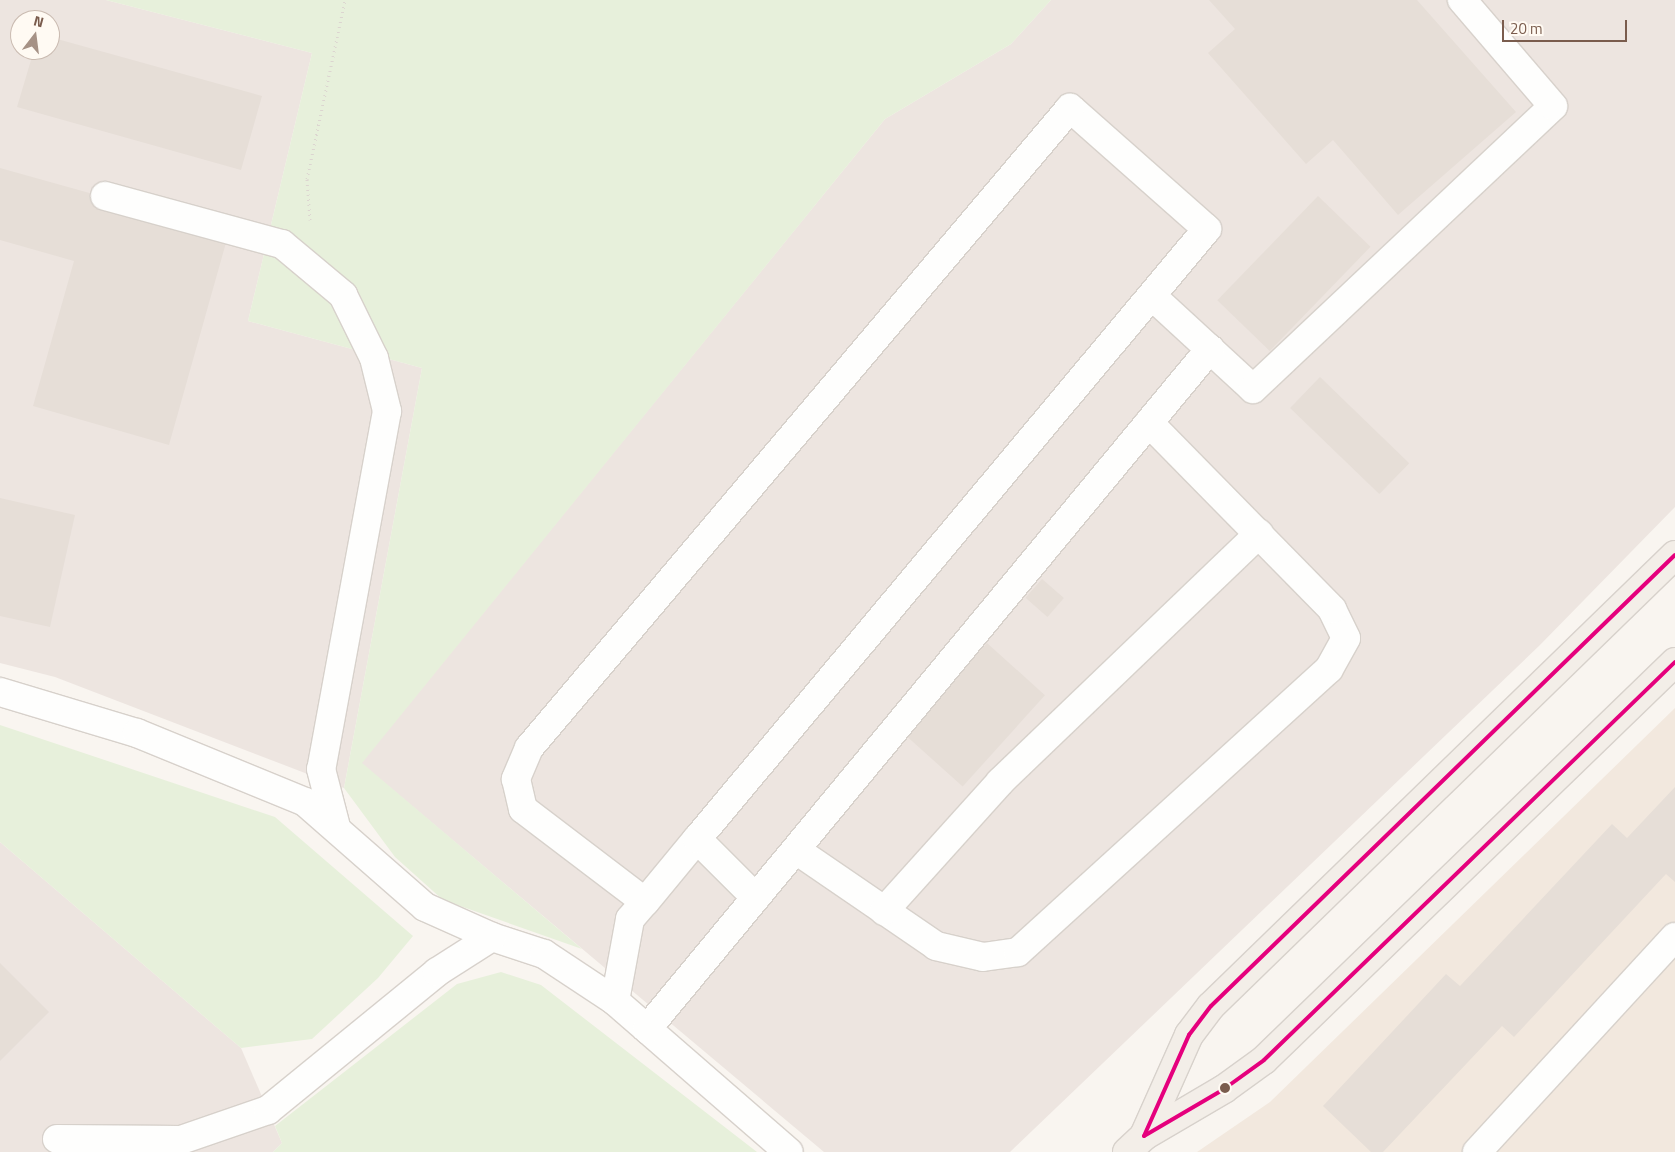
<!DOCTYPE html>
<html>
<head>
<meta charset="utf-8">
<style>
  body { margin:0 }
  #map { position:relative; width:1675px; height:1152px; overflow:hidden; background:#f9f5f0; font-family:"Titillium Web",sans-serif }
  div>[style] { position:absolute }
  .residential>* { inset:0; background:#f2e8de }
  .industrial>* { inset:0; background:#ede5e0 }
  .green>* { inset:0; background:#e7f0db }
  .building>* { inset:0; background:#e6ded7; transform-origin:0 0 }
  .path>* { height:3px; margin-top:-1.5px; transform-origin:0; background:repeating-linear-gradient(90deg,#dcd5d0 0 1px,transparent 0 5px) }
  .roads { filter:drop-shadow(1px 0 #d7d1cb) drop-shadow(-1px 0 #d7d1cb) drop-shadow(0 1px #d7d1cb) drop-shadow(0 -1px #d7d1cb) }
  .minor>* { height:28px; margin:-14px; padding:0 14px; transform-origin:14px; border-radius:14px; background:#fefefd }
  .major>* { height:28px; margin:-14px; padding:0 14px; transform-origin:14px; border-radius:14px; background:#f3eee8 }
  .bus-1>* { height:4px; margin:-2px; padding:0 2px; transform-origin:2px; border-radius:2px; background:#e5007d }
  .dots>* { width:14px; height:14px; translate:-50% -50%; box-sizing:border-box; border:2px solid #fffaf3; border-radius:50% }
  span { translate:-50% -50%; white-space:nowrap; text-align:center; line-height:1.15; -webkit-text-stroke:4.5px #fffaf3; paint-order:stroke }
  .north { position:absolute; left:10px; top:10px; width:50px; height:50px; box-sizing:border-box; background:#fffaf3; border:1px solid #cabbb1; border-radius:50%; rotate:15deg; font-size:14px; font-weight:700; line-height:20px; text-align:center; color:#7a5c4d }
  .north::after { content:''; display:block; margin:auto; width:18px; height:22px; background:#a69286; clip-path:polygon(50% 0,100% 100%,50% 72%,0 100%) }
  .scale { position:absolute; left:1502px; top:20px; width:125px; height:22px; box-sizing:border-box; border:2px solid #7a5c4d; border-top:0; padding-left:6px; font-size:15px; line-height:18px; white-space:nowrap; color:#7a5c4d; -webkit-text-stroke:4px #fffaf3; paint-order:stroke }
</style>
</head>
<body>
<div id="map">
  <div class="residential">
    <i style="clip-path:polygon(1675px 708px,1675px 1152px,1197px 1152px,1270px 1102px)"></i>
  </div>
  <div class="industrial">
    <i style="clip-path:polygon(evenodd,0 0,106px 0,312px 53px,248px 321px,422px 368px,344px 788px,55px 677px,0 663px,0 0,20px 20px,50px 20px,50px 50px,20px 50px,20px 20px)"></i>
    <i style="clip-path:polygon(1051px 0,1675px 0,1675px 507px,1540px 645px,1010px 1152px,824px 1152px,361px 763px,885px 119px,1011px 44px)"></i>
    <i style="clip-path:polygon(0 842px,241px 1048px,282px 1143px,273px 1152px,0 1152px)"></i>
  </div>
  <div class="green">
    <i style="clip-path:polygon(106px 0,1051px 0,1011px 44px,885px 119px,362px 763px,582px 949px,443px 900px,395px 857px,344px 788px,422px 368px,248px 321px,312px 53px)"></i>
    <i style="clip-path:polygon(0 725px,275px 817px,413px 936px,378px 978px,312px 1039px,241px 1048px,0 842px)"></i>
    <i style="clip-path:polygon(501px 972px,541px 985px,757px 1152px,273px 1152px,282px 1143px,275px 1126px,457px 984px)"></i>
  </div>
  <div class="building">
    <i style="clip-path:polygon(1209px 0,1417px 0,1516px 112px,1398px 215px,1333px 140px,1306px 164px,1208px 53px,1235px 29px)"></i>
    <i style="clip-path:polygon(50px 37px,262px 96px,241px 170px,17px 107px,34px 50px,50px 50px)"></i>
    <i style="clip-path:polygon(0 168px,229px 232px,169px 445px,33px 406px,74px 261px,0 240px)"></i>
    <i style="left:1318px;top:196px;width:73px;height:145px;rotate:44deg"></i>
    <i style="left:1320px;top:377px;width:124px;height:43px;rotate:44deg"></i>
    <i style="clip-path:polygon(0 498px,75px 515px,50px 627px,0 616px)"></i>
    <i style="left:1042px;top:579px;width:29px;height:25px;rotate:41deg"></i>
    <i style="left:987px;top:643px;width:78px;height:123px;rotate:42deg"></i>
    <i style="clip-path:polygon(1675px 787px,1675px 882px,1666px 874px,1514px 1037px,1502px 1026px,1383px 1152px,1371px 1152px,1323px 1106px,1446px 974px,1460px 986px,1612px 824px,1627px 838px)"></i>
    <i style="clip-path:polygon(0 963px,49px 1012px,0 1061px)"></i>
  </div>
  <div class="path">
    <i style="left:310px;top:220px;width:41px;rotate:-94.2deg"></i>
    <i style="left:307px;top:179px;width:183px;rotate:-78deg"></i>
  </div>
  <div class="roads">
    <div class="minor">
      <i style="left:105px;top:196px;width:183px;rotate:15.2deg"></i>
      <i style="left:282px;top:244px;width:80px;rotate:39.9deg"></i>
      <i style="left:343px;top:295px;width:70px;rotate:63.8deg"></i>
      <i style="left:374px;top:358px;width:55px;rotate:76.2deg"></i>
      <i style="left:387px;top:411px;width:364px;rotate:100.4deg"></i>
      <i style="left:321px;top:769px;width:60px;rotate:75.5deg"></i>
      <i style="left:1152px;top:296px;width:137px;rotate:42.6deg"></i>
      <i style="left:1253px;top:389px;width:412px;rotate:-43.3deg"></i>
      <i style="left:1553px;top:106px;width:140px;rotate:-130.6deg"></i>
      <i style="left:0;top:692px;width:143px;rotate:16.7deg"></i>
      <i style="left:137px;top:733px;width:182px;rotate:22.3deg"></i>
      <i style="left:305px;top:802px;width:159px;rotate:41.2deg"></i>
      <i style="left:425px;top:907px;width:73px;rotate:24.1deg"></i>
      <i style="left:492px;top:937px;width:55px;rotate:18.1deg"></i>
      <i style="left:544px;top:954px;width:85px;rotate:33.5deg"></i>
      <i style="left:615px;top:1001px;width:230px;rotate:41deg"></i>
      <i style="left:697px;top:839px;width:83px;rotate:45deg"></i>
      <i style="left:796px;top:850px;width:170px;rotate:34.4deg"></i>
      <i style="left:936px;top:946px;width:48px;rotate:13.2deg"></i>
      <i style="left:983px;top:957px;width:35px;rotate:-8deg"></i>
      <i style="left:1018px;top:952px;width:420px;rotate:-42.3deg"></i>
      <i style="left:1329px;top:669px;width:35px;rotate:-61deg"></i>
      <i style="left:1346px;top:638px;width:32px;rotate:-116deg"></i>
      <i style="left:1332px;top:609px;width:261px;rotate:-134.5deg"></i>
      <i style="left:884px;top:911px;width:173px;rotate:-48deg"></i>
      <i style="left:1000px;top:782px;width:359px;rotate:-43.8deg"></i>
      <i style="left:615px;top:1001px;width:83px;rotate:-79.6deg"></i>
      <i style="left:630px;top:919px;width:23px;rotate:-49deg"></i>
      <i style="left:645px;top:902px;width:82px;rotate:-50.5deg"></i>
      <i style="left:697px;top:839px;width:795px;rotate:-50.1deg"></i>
      <i style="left:1207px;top:229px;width:183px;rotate:-138.5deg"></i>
      <i style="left:1070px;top:108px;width:838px;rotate:130.21deg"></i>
      <i style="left:529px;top:748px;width:34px;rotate:113deg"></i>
      <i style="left:516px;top:779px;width:31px;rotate:77deg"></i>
      <i style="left:523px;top:809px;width:153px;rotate:37.3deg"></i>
      <i style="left:647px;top:1029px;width:883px;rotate:-50.38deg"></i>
      <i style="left:57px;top:1139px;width:124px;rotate:0.5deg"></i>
      <i style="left:181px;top:1140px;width:92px;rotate:-19deg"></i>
      <i style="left:268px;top:1110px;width:218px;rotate:-39.2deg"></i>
      <i style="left:437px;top:972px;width:65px;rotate:-32.5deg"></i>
      <i style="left:1477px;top:1152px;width:292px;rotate:-47.4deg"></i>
    </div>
    <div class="major">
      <i style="left:1144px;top:1136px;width:111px;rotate:-66deg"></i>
      <i style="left:1189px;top:1035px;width:36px;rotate:-53deg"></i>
      <i style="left:1211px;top:1006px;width:647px;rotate:-44.19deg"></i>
      <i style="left:1127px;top:1152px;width:23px;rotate:-43deg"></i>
      <i style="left:1144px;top:1136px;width:93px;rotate:-30.4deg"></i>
      <i style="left:1224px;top:1089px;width:49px;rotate:-35.9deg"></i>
      <i style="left:1264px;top:1060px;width:572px;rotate:-44.08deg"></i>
    </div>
  </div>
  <div class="bus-1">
    <i style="left:1144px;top:1136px;width:111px;rotate:-66deg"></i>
    <i style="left:1189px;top:1035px;width:36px;rotate:-53deg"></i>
    <i style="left:1211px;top:1006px;width:647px;rotate:-44.19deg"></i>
    <i style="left:1144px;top:1136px;width:93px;rotate:-30.4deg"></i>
    <i style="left:1224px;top:1089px;width:49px;rotate:-35.9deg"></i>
    <i style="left:1264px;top:1060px;width:572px;rotate:-44.08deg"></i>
  </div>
  <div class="dots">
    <i style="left:1225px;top:1088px;background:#7a5c4d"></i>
  </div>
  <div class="north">N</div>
  <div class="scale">20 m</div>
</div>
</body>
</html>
